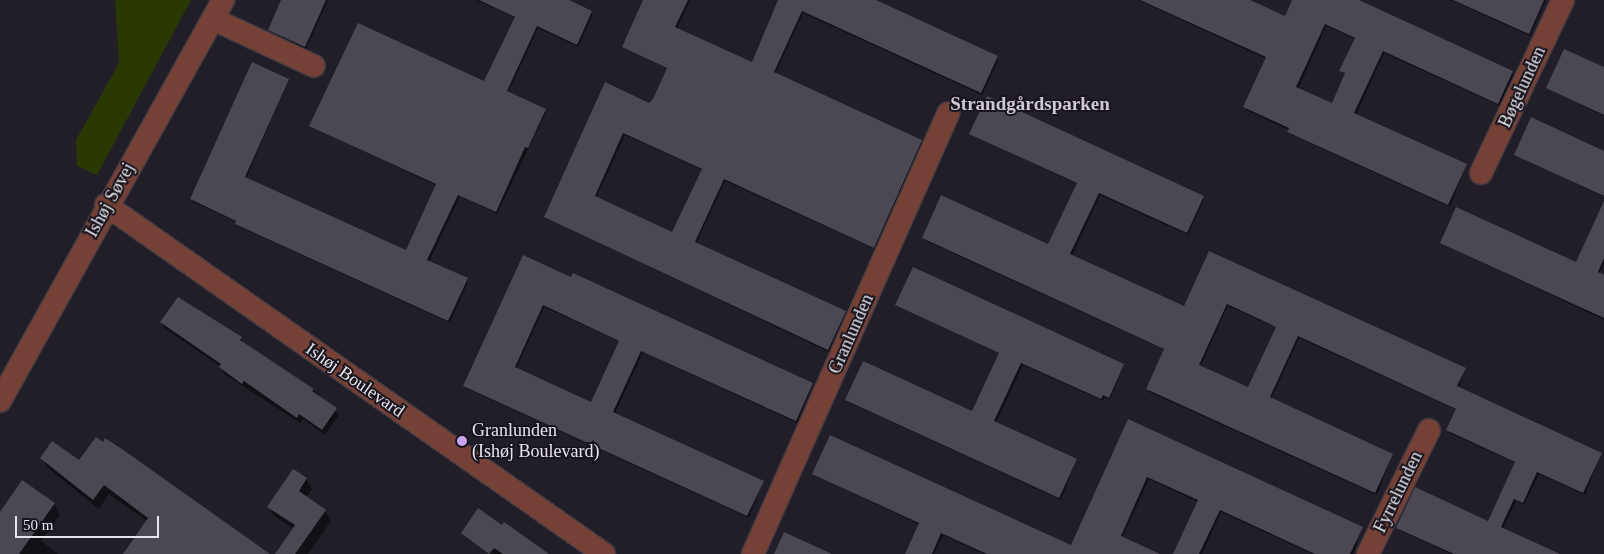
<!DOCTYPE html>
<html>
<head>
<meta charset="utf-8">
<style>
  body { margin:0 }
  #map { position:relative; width:1604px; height:554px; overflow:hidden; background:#221e28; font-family:"Times New Roman",serif }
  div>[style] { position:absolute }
  .green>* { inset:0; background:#2a3904 }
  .shadow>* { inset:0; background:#0007 }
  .building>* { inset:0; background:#4b4753 }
  .roads { filter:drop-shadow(1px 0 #3e3a43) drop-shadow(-1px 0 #3e3a43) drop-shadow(0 1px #3e3a43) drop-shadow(0 -1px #3e3a43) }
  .minor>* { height:22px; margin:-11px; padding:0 11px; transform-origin:11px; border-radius:11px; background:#754136 }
  .dots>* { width:14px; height:14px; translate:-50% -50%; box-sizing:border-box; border:2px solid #19151f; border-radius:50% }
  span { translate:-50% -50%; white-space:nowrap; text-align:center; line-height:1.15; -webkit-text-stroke:4px #19151f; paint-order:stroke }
  .street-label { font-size:18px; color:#e7e4eb }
  .poi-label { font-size:18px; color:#e7e4eb }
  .left { translate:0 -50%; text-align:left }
  .neighbourhood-label { font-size:19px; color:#cec9d6; font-weight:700 }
  .scale { position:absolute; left:15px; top:516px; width:144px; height:22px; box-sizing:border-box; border:2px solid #e7e4eb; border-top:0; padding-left:6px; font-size:15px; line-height:18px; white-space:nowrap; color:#e7e4eb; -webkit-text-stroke:4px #19151f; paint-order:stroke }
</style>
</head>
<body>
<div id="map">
  <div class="green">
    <i style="clip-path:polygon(115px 0,191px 0,97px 175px,77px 166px,76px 140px,119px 63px)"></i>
  </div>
  <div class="shadow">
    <i style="clip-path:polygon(283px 0,328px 0,306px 49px,269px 30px)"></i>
    <i style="clip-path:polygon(476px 0,566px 0,593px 14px,578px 47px,538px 28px,508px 93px,546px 112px,497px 214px,460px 196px,429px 262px,468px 282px,450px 323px,238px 226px,237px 222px,193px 202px,191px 199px,288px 80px,246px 179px,406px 252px,437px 186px,311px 126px,485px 83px,515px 18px)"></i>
    <i style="clip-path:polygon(evenodd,644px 0,690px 0,677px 29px,752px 64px,781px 2px,776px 0,875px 0,999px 59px,982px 95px,803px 13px,775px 74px,922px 143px,875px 249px,725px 181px,696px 244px,845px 312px,829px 352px,545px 217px,654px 99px,668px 69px,623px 47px,644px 0,625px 135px,702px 170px,673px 233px,596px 198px,625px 135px)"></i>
    <i style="clip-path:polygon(evenodd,1138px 0,1247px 0,1285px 17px,1293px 0,1356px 0,1514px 74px,1500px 106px,1384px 53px,1356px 115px,1466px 165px,1450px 207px,1290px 134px,1289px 130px,1246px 110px,1266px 59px,1138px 0,1326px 26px,1355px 39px,1341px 71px,1346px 75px,1332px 104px,1298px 89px,1326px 26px)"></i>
    <i style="clip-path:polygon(1451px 0,1546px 0,1530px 36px)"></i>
    <i style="clip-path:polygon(1604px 69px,1604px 116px,1547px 88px)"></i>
    <i style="clip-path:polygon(evenodd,971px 134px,1204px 199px,1188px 235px,1100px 195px,1072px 256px,1184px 308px,1209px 253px,1465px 369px,1459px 388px,1601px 454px,1585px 495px,1539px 474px,1524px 505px,1516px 501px,1503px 529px,1551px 554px,1451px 554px,1399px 530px,1397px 528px,1488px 522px,1516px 463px,1449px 433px,1457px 410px,1299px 338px,1271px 399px,1392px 455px,1377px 495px,1149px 392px,1165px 350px,924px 240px,923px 238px,1049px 246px,1077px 184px,971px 134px,1228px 306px,1277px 328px,1248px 389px,1200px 367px,1228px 306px)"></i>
    <i style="clip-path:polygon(1604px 152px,1604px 197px,1516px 155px)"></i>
    <i style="clip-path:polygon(1604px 204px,1604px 263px,1599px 274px,1604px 276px,1604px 320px,1441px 243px,1576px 264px)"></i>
    <i style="clip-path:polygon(evenodd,524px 256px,813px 384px,797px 423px,643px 352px,615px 413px,763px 482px,749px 518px,466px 388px,524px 256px,544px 307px,620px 342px,592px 403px,516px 369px,544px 307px)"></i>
    <i style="clip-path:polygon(897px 305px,1123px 365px,1110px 400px,1105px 397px,1103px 401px,1023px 365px,996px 423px,1076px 460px,1061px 500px,848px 402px,846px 400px,973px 413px,1000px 354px)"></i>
    <i style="clip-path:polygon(161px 322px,241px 338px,244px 344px,313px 389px,339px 415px,325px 435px,303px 419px,300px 423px,223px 373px,221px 367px,164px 328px)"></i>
    <i style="clip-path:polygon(1129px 421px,1362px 528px,1353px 554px,1312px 554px,1221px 512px,1202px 554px,1174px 554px,1198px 502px,1149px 479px,1122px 538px,1157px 554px,1068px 554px)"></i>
    <i style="clip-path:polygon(42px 458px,80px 461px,268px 554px,128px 554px,147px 521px,109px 494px,99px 509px,48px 468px)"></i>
    <i style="clip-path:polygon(294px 470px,306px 479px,312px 489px,306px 497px,325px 511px,331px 521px,308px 554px,276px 554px,294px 529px,274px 516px,269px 507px)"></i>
    <i style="clip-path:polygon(813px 474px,1038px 554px,984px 554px,943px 535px,934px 554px,906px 554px,920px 525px)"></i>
    <i style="clip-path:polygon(54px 504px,60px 515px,41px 541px,58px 554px,0 554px,0 516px)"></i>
    <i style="clip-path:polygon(463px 533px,545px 554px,488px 554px)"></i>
  </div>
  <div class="building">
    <i style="clip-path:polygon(281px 0,326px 0,305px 47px,268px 30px)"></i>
    <i style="clip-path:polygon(479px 0,569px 0,592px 11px,577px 45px,537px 26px,507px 91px,546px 109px,528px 148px,525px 147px,496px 212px,458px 195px,427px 260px,468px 278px,448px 321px,235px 224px,236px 221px,190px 199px,252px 62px,289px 79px,245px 177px,406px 250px,436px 184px,309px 126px,358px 23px,484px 81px,515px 17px)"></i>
    <i style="clip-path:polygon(evenodd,643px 0,688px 0,675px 27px,752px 62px,778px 0,876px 0,998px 56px,981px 93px,802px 11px,774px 72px,922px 140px,874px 248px,724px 179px,695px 242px,846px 311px,828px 350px,544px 217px,605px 82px,649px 103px,653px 99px,667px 68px,622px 47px,643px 0,623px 133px,702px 169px,672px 232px,595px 196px,623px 133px)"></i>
    <i style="clip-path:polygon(evenodd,1140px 0,1250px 0,1285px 16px,1292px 0,1359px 0,1513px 71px,1498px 104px,1383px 51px,1354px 113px,1467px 164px,1448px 205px,1287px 132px,1289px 128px,1243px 107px,1266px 57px,1140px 0,1325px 24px,1355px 38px,1339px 71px,1345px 73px,1332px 103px,1296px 87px,1325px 24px)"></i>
    <i style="clip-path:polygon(1453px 0,1544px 0,1529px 34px)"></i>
    <i style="clip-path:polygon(1564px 49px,1604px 67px,1604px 115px,1546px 88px)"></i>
    <i style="clip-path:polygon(evenodd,987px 96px,1204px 196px,1187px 233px,1099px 193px,1070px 254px,1184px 306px,1209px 251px,1466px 368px,1457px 386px,1602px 453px,1583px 493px,1537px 472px,1523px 503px,1514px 499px,1501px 527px,1560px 554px,1454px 554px,1396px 528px,1415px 487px,1488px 521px,1515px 462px,1446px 430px,1456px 409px,1298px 336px,1270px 397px,1393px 454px,1375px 493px,1146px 389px,1164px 349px,922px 238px,941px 195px,1048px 244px,1077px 183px,969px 134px,987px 96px,1227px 304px,1276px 327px,1248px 387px,1199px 365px,1227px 304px)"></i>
    <i style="clip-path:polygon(1531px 117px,1604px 151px,1604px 196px,1514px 155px)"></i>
    <i style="clip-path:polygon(1604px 201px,1604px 258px,1598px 272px,1604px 275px,1604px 318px,1440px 243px,1456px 207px,1576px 262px)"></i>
    <i style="clip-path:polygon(evenodd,523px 255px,571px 277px,573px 273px,813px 383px,796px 421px,641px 351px,613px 412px,764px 481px,747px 516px,463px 386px,523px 255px,543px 305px,619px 341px,591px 402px,515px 367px,543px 305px)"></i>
    <i style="clip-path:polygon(913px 267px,1124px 364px,1109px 398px,1103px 395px,1101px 399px,1021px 363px,994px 421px,1077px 459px,1059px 498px,845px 400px,863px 361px,972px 411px,999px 353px,895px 305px)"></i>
    <i style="clip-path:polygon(178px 297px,242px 337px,240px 340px,314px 389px,312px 391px,337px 408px,322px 430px,299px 414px,297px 418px,244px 381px,242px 384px,219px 367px,221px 364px,160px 322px)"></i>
    <i style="clip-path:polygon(1128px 419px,1363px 527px,1350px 554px,1315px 554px,1220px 510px,1199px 554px,1173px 554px,1198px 500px,1147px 477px,1121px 536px,1160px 554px,987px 554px,941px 533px,932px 554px,905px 554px,919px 523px,812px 474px,830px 435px,1071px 545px)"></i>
    <i style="clip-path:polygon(96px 437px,103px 442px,105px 438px,122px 449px,270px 554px,123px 554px,148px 518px,104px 485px,93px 500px,40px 458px,52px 441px,79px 460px)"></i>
    <i style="clip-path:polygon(293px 469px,307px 478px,299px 491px,326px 510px,295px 554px,275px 554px,295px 525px,267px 507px)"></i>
    <i style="clip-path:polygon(22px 480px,55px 503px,19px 554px,0 554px,0 512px)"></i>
    <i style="clip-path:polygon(478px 508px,502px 525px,504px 522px,549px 554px,503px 554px,494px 548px,489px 554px,461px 533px)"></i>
    <i style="clip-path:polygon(784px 532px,832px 554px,774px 554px)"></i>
  </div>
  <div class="roads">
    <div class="minor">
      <i style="left:213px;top:19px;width:111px;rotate:25deg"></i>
      <i style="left:1481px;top:173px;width:191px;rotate:-64.6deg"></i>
      <i style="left:106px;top:205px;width:608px;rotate:35.02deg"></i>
      <i style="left:0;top:401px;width:459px;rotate:-60.9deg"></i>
      <i style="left:753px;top:554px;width:482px;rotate:-66.1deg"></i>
      <i style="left:1368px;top:554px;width:138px;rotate:-63.8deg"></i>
    </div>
  </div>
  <div class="dots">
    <i style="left:462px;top:441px;background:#c8a6ef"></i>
  </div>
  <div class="street-label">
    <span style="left:1522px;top:87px;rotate:-65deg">Bøgelunden</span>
    <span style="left:110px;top:200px;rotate:-61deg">Ishøj Søvej</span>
    <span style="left:851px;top:334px;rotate:-66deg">Granlunden</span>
    <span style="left:355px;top:380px;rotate:35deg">Ishøj Boulevard</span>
    <span style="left:1398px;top:492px;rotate:-64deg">Fyrrelunden</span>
  </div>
  <div class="poi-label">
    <span class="left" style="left:472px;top:441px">Granlunden<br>(Ishøj Boulevard)</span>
  </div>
  <div class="neighbourhood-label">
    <span style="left:1030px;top:104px">Strandgårdsparken</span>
  </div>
  <div class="scale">50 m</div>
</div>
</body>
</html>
